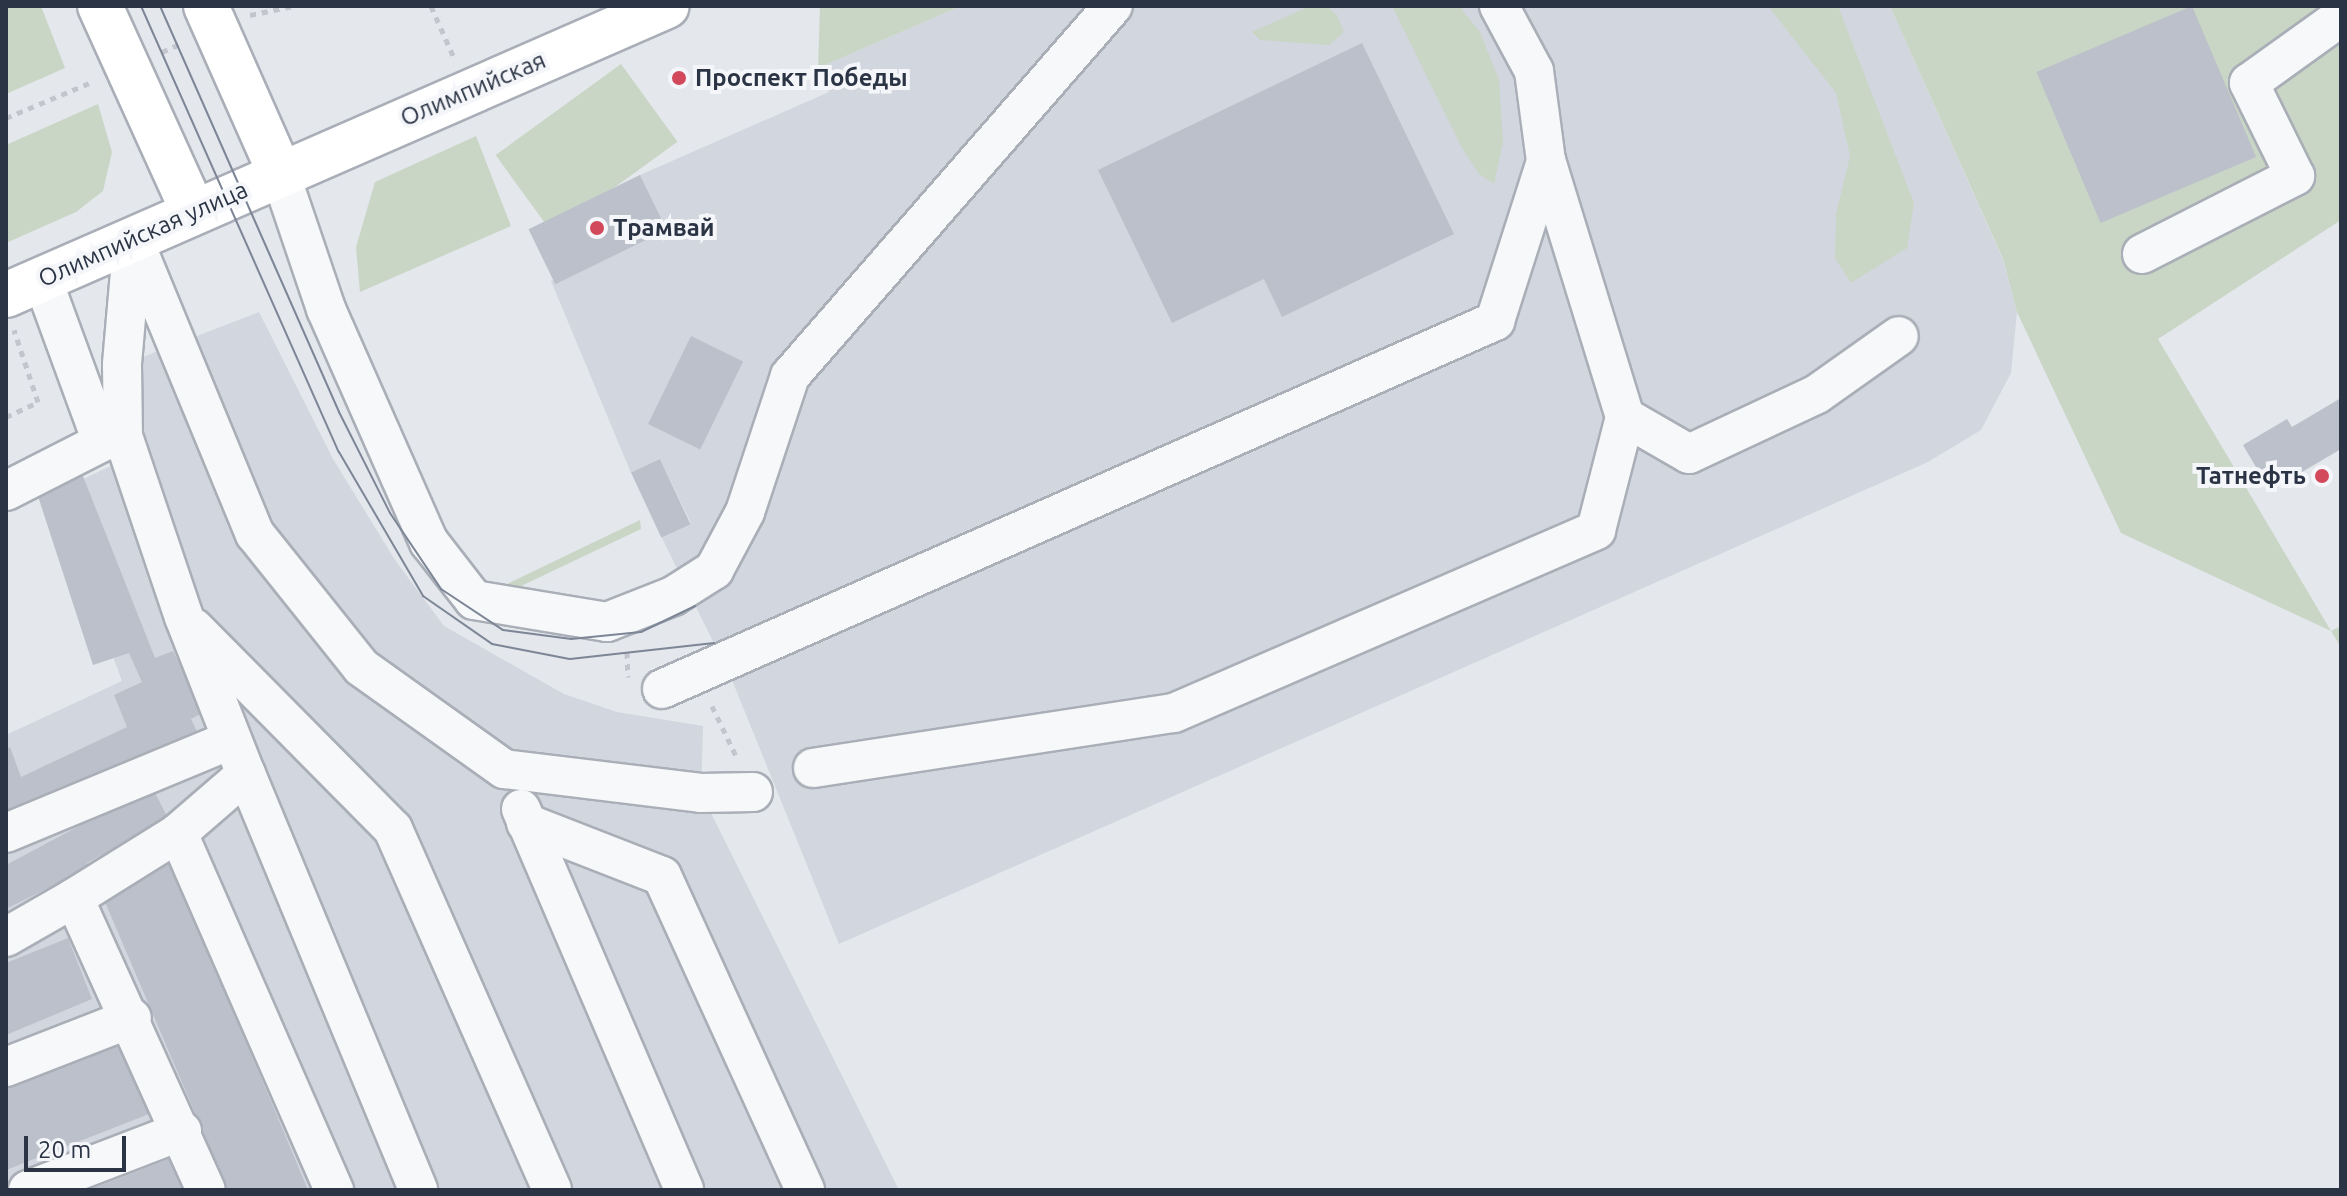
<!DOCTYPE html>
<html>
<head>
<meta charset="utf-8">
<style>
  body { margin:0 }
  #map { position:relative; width:2347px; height:1196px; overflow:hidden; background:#e4e7ec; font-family:Ubuntu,sans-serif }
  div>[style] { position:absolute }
  .built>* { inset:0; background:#d2d6de }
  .green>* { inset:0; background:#c9d6c5; transform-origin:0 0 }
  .building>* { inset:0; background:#bbc0ca; transform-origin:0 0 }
  .path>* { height:5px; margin-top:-2.5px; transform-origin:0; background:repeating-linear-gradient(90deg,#c2c5cb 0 6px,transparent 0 12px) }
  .roads { filter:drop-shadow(2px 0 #a9aeb7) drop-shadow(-2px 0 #a9aeb7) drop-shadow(0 2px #a9aeb7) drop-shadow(0 -2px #a9aeb7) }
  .minor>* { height:38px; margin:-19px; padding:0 19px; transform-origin:19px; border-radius:19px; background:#f7f8fa }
  .major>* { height:44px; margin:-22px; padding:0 22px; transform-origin:22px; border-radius:22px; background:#fff }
  .tram>* { height:2px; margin:-1px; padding:0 1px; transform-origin:1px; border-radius:1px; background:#7d8696 }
  .dots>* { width:22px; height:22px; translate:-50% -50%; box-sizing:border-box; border:4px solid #f4f6f9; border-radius:50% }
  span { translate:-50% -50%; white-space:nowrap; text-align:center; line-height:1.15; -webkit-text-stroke:8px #f4f6f9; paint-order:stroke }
  .poi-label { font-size:24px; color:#2b3445; font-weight:700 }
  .left { translate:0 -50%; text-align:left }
  .right { translate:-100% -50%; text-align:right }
  .street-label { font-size:24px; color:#2b3445 }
  .frame { position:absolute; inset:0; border:8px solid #2b3445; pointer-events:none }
  .scale { position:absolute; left:24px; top:1136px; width:102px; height:36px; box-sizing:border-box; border:4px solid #2b3445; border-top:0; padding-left:10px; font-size:24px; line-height:28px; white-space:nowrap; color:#2b3445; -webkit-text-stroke:6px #f4f6f9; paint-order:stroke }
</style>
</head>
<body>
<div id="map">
  <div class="built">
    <i style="clip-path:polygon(961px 6px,1890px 6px,2003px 260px,2017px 312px,2011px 373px,1981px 430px,1928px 462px,839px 944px,732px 680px,662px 538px,691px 523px,660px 459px,631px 473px,551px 281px,667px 230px,640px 175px,829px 92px,818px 68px)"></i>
    <i style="clip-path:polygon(259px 312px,333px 459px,395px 560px,444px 626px,564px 694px,617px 712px,703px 726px,701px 793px,899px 1190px,6px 1190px,6px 735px,122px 681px,53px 493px,111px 466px,101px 373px)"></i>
  </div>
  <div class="green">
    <i style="clip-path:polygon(6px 6px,41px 6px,65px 68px,6px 94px)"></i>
    <i style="clip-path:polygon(820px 6px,961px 6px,818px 68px)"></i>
    <i style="clip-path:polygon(1310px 6px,1327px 6px,1337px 15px,1344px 32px,1329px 45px,1260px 40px,1252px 32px)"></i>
    <i style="clip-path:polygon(1392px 6px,1459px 6px,1480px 32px,1499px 80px,1503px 142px,1494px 184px,1479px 174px,1462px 148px)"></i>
    <i style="clip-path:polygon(1768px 6px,1838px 6px,1914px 203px,1907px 248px,1851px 283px,1835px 258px,1836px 214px,1850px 156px,1836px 93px)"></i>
    <i style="clip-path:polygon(1890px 6px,2340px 6px,2341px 220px,2158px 339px,2331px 631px,2341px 626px,2341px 647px,2331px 631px,2121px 533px,2017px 312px,2003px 259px)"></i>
    <i style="left:621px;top:64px;width:96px;height:155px;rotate:54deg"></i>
    <i style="clip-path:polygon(98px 104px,112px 152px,103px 191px,76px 212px,6px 243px,6px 145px)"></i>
    <i style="clip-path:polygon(476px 136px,511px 226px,360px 292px,356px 247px,375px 182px)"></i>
    <i style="clip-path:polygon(640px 520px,641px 529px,494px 599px,474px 600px)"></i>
  </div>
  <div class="building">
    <i style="left:2192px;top:6px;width:164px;height:169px;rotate:67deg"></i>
    <i style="clip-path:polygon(1362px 43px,1454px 234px,1282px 317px,1264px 279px,1172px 323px,1098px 170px)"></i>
    <i style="left:640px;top:175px;width:61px;height:124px;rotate:64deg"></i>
    <i style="left:691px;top:336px;width:58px;height:98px;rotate:26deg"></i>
    <i style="clip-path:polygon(2341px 398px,2341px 449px,2270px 491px,2243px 445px,2287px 419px,2292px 427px)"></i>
    <i style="left:660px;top:459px;width:72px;height:32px;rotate:65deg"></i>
    <i style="clip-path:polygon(79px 466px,155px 658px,173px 651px,204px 712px,191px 719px,202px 742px,6px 822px,6px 749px,10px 747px,21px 777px,127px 727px,114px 695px,142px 682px,129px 653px,93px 665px,34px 484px)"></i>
    <i style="clip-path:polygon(152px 787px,168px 818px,87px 863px,88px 868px,6px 909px,6px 865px)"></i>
    <i style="clip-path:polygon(169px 857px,308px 1190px,228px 1190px,102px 895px)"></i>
    <i style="clip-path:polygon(68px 938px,92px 999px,6px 1035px,6px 963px)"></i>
    <i style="clip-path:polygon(118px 1045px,149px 1114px,6px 1170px,6px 1089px)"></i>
    <i style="clip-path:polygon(172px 1158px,183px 1190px,89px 1190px)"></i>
  </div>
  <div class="path">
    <i style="left:431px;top:6px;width:59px;rotate:66deg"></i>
    <i style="left:250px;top:15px;width:44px;rotate:-11.8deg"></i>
    <i style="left:162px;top:52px;width:22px;rotate:-24deg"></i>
    <i style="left:6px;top:118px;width:95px;rotate:-22.8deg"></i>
    <i style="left:6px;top:417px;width:35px;rotate:-25deg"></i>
    <i style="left:38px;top:402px;width:76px;rotate:-108.4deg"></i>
    <i style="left:627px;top:652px;width:25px;rotate:88deg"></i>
    <i style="left:712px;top:706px;width:58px;rotate:64.3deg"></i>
  </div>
  <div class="roads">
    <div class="minor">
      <i style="left:280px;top:173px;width:144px;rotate:71.3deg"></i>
      <i style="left:326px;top:309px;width:255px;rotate:66.2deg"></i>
      <i style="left:429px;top:542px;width:73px;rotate:52.2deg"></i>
      <i style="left:474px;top:600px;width:135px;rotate:9.4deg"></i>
      <i style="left:607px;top:622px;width:71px;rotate:-21.5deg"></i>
      <i style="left:673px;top:596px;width:49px;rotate:-32.4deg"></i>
      <i style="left:714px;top:570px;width:66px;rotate:-61.9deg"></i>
      <i style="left:745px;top:512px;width:143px;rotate:-71.7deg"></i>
      <i style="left:790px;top:376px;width:491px;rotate:-48.9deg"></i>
      <i style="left:133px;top:238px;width:127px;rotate:95deg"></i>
      <i style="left:122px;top:365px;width:71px;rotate:89.2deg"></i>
      <i style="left:123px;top:436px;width:191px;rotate:71.4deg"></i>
      <i style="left:184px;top:617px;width:169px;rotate:68.5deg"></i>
      <i style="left:246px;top:774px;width:90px;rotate:139.1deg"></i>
      <i style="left:178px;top:833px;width:390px;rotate:66.4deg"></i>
      <i style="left:134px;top:241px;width:317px;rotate:67.6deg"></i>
      <i style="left:255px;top:534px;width:170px;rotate:51.4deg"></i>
      <i style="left:361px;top:667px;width:176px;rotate:35.5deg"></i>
      <i style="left:504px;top:769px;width:198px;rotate:6.9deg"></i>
      <i style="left:701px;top:793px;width:52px;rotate:-1.1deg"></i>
      <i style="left:2142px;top:254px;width:172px;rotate:-27deg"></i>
      <i style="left:2295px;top:176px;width:104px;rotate:-116.3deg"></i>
      <i style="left:2249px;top:83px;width:113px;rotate:-35.7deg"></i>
      <i style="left:1625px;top:417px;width:74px;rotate:30deg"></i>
      <i style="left:1689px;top:454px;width:141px;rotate:-25.1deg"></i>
      <i style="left:1817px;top:394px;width:100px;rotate:-35.3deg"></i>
      <i style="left:6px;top:491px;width:108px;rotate:-27deg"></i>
      <i style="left:102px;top:442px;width:175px;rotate:-110.1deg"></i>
      <i style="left:194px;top:628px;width:283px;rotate:45.3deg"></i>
      <i style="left:393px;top:829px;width:394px;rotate:66.2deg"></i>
      <i style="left:662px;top:689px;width:911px;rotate:-23.83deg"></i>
      <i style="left:1495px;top:321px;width:168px;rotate:-72.3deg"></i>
      <i style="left:1546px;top:161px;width:91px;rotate:-97.6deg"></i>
      <i style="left:1534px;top:71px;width:74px;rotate:-118.3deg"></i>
      <i style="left:813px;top:768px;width:365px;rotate:-8.7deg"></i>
      <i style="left:1174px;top:713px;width:460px;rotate:-23.4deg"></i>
      <i style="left:1596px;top:530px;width:117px;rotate:-75.6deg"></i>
      <i style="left:1625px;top:417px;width:268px;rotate:-107.1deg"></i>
      <i style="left:246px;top:774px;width:450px;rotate:67.5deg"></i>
      <i style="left:521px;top:809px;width:414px;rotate:66.8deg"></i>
      <i style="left:526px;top:823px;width:146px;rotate:21.3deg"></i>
      <i style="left:662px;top:876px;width:345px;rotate:65.5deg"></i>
      <i style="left:6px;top:833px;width:243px;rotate:-22.5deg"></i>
      <i style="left:178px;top:833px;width:123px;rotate:148deg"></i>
      <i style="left:74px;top:898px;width:320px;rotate:65.7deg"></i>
      <i style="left:6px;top:937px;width:78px;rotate:-29.8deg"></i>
      <i style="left:6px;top:1067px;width:135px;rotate:-21.3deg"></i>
      <i style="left:28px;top:1190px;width:165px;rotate:-21deg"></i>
    </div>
    <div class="major">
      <i style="left:100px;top:6px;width:225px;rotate:65.6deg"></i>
      <i style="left:206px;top:6px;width:183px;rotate:66.1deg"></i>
      <i style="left:6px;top:295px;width:721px;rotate:-23.62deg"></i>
    </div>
  </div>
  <div class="tram">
    <i style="left:141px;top:6px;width:488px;rotate:66.1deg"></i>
    <i style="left:339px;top:452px;width:167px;rotate:59.7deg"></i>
    <i style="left:423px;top:596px;width:84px;rotate:34.8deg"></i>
    <i style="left:492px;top:644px;width:79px;rotate:10.9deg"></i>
    <i style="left:570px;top:659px;width:145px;rotate:-6.3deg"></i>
    <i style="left:160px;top:6px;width:444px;rotate:66.2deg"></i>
    <i style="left:339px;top:412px;width:113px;rotate:63.2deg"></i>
    <i style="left:390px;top:513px;width:92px;rotate:56.1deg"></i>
    <i style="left:441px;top:589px;width:74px;rotate:33.5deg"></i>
    <i style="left:503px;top:630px;width:69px;rotate:7.5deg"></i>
    <i style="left:571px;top:639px;width:70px;rotate:-5.7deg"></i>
    <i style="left:641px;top:632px;width:60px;rotate:-25.7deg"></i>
  </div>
  <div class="dots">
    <i style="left:679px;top:78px;background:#d1495b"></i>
    <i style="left:597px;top:228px;background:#d1495b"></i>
    <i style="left:2322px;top:476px;background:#d1495b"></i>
  </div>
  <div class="poi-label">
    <span class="left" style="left:695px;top:78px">Проспект Победы</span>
    <span class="left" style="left:613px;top:228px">Трамвай</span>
    <span class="right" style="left:2306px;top:476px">Татнефть</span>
  </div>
  <div class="street-label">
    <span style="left:473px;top:89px;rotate:-23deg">Олимпийская</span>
    <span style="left:143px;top:234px;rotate:-24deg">Олимпийская улица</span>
  </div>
  <div class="frame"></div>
  <div class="scale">20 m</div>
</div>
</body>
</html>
